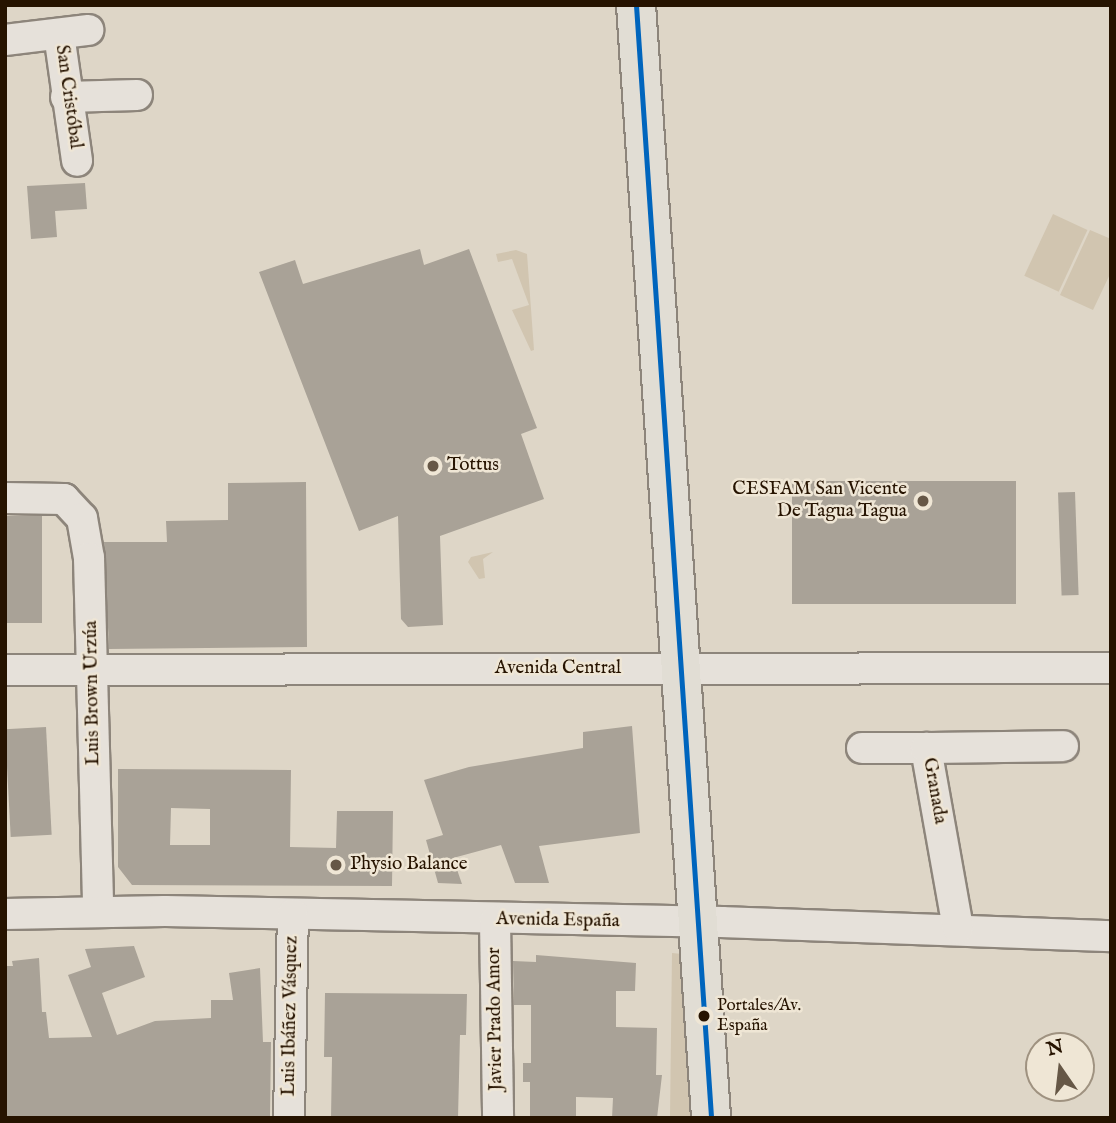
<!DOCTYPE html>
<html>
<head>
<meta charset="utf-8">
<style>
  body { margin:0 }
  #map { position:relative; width:1116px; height:1123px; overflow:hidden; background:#ded6c7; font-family:"IM FELL English",serif }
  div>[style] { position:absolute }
  .green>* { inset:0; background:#d1c5b0; transform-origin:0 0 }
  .building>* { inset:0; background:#a9a297; transform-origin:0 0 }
  .roads { filter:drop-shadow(2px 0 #8d857b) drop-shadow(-2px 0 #8d857b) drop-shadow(0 2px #8d857b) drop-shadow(0 -2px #8d857b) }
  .minor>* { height:30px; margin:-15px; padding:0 15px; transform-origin:15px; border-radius:15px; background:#e6e1da }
  .major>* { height:38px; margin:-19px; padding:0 19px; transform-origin:19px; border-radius:19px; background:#e1ddd4 }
  .bus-1>* { height:5px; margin:-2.5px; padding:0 2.5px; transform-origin:2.5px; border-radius:2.5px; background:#0065bd }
  .dots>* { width:19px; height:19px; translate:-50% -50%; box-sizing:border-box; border:4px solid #efe6d5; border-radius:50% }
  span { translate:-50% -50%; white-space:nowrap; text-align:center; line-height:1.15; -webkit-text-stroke:5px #efe6d5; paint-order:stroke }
  .bus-label { font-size:17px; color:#261300 }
  .left { translate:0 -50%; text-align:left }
  .street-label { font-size:19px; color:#261300 }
  .poi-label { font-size:19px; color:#261300 }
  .right { translate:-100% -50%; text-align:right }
  .frame { position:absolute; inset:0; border:7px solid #261300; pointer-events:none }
  .north { position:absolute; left:1025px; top:1032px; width:70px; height:70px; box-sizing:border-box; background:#efe6d5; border:2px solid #9f9280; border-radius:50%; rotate:346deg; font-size:19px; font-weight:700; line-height:28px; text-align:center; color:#261300 }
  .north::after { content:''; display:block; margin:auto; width:24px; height:32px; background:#665746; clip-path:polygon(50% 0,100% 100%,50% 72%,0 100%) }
</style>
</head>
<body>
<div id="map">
  <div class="green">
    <i style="left:1053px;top:214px;width:38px;height:68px;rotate:25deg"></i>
    <i style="clip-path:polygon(1090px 230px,1111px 239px,1111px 272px,1093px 310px,1060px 295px)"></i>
    <i style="clip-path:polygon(516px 250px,527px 254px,534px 350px,531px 351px,512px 310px,529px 305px,512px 259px,498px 262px,496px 254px)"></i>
    <i style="clip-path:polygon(493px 552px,483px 559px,485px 578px,479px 579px,468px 562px,471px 557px)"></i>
    <i style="clip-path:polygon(672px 953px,682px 954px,694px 1118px,670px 1118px)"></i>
  </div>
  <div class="building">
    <i style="clip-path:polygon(85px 183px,87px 209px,55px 211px,57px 237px,31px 239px,27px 186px)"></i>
    <i style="clip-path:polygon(420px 249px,424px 265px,469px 249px,537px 428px,521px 434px,544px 499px,440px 536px,443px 625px,408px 627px,401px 619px,398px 516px,359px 531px,259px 272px,295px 260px,303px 284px)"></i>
    <i style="left:792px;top:481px;width:224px;height:123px"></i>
    <i style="clip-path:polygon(306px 482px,307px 647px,109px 649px,104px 542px,167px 542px,166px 521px,228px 520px,228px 483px)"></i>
    <i style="left:1075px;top:492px;width:103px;height:17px;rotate:88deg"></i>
    <i style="left:5px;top:516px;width:37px;height:107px"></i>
    <i style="clip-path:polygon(632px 726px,640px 833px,539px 846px,549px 883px,515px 883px,501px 845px,453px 858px,462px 884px,438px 883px,426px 840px,443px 835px,424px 780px,469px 767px,583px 748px,583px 732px)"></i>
    <i style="left:46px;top:727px;width:108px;height:41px;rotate:87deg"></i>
    <i style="clip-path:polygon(evenodd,118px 769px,291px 770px,290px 847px,336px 848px,337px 811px,393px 811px,392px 886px,132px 885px,118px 867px,118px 769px,171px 808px,210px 809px,210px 845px,170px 845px,171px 808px)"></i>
    <i style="clip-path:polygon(134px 946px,145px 977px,102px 993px,117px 1035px,155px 1021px,211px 1018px,211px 1000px,233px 1000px,229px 973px,260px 968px,263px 1042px,271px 1042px,270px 1116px,5px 1118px,5px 966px,13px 966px,12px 961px,39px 958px,42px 1012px,46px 1012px,49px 1038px,92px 1037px,68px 975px,91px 967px,85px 949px)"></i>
    <i style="clip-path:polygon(536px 955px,636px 963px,635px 991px,616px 991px,616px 1027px,657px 1028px,656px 1075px,662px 1075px,657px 1118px,612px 1118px,613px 1098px,576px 1097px,576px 1118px,530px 1118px,530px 1082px,523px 1082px,523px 1063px,531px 1063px,531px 1005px,514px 1005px,513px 961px,536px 962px)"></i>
    <i style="clip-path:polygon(325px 993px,467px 994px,466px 1035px,460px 1035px,458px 1118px,331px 1118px,332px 1057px,324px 1057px)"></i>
  </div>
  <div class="roads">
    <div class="minor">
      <i style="left:59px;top:34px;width:128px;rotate:81.9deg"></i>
      <i style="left:5px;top:40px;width:84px;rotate:-6.9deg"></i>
      <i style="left:66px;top:97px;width:71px;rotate:-1.6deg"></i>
      <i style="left:5px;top:498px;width:59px;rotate:1deg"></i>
      <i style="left:64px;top:499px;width:26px;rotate:47deg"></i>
      <i style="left:82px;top:518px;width:41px;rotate:80.1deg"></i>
      <i style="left:89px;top:558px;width:352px;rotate:88.5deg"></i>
      <i style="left:5px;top:670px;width:1106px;rotate:-0.1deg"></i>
      <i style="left:862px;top:748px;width:64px"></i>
      <i style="left:5px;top:914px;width:160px;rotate:-1.1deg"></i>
      <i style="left:165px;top:911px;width:557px;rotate:1.13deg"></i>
      <i style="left:722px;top:922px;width:389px;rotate:2.1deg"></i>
      <i style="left:495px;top:921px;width:197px;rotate:89.1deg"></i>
      <i style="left:958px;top:928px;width:183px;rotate:-100.1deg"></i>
      <i style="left:926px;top:748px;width:137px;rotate:-0.8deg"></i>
      <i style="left:289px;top:1118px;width:204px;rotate:-88.9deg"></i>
    </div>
    <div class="major">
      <i style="left:636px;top:5px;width:1116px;rotate:86.14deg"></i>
    </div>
  </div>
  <div class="bus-1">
    <i style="left:636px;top:5px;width:1116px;rotate:86.14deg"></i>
  </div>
  <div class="dots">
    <i style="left:433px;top:466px;background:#665746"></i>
    <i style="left:923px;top:501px;background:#665746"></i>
    <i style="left:336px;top:865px;background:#665746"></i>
    <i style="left:704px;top:1016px;background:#261300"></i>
  </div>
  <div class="bus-label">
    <span class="left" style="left:717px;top:1016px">Portales/Av.<br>España</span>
  </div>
  <div class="street-label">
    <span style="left:68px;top:97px;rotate:82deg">San Cristóbal</span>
    <span style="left:558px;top:669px">Avenida Central</span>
    <span style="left:93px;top:693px;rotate:-91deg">Luis Brown Urzúa</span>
    <span style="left:934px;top:791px;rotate:80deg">Granada</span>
    <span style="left:558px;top:921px;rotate:1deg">Avenida España</span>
    <span style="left:291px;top:1016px;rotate:-89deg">Luis Ibáñez Vásquez</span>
    <span style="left:496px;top:1019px;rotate:-91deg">Javier Prado Amor</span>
  </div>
  <div class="poi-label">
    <span class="left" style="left:447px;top:466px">Tottus</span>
    <span class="right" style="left:907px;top:501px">CESFAM San Vicente<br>De Tagua Tagua</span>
    <span class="left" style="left:350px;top:865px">Physio Balance</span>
  </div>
  <div class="frame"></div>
  <div class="north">N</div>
</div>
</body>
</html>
